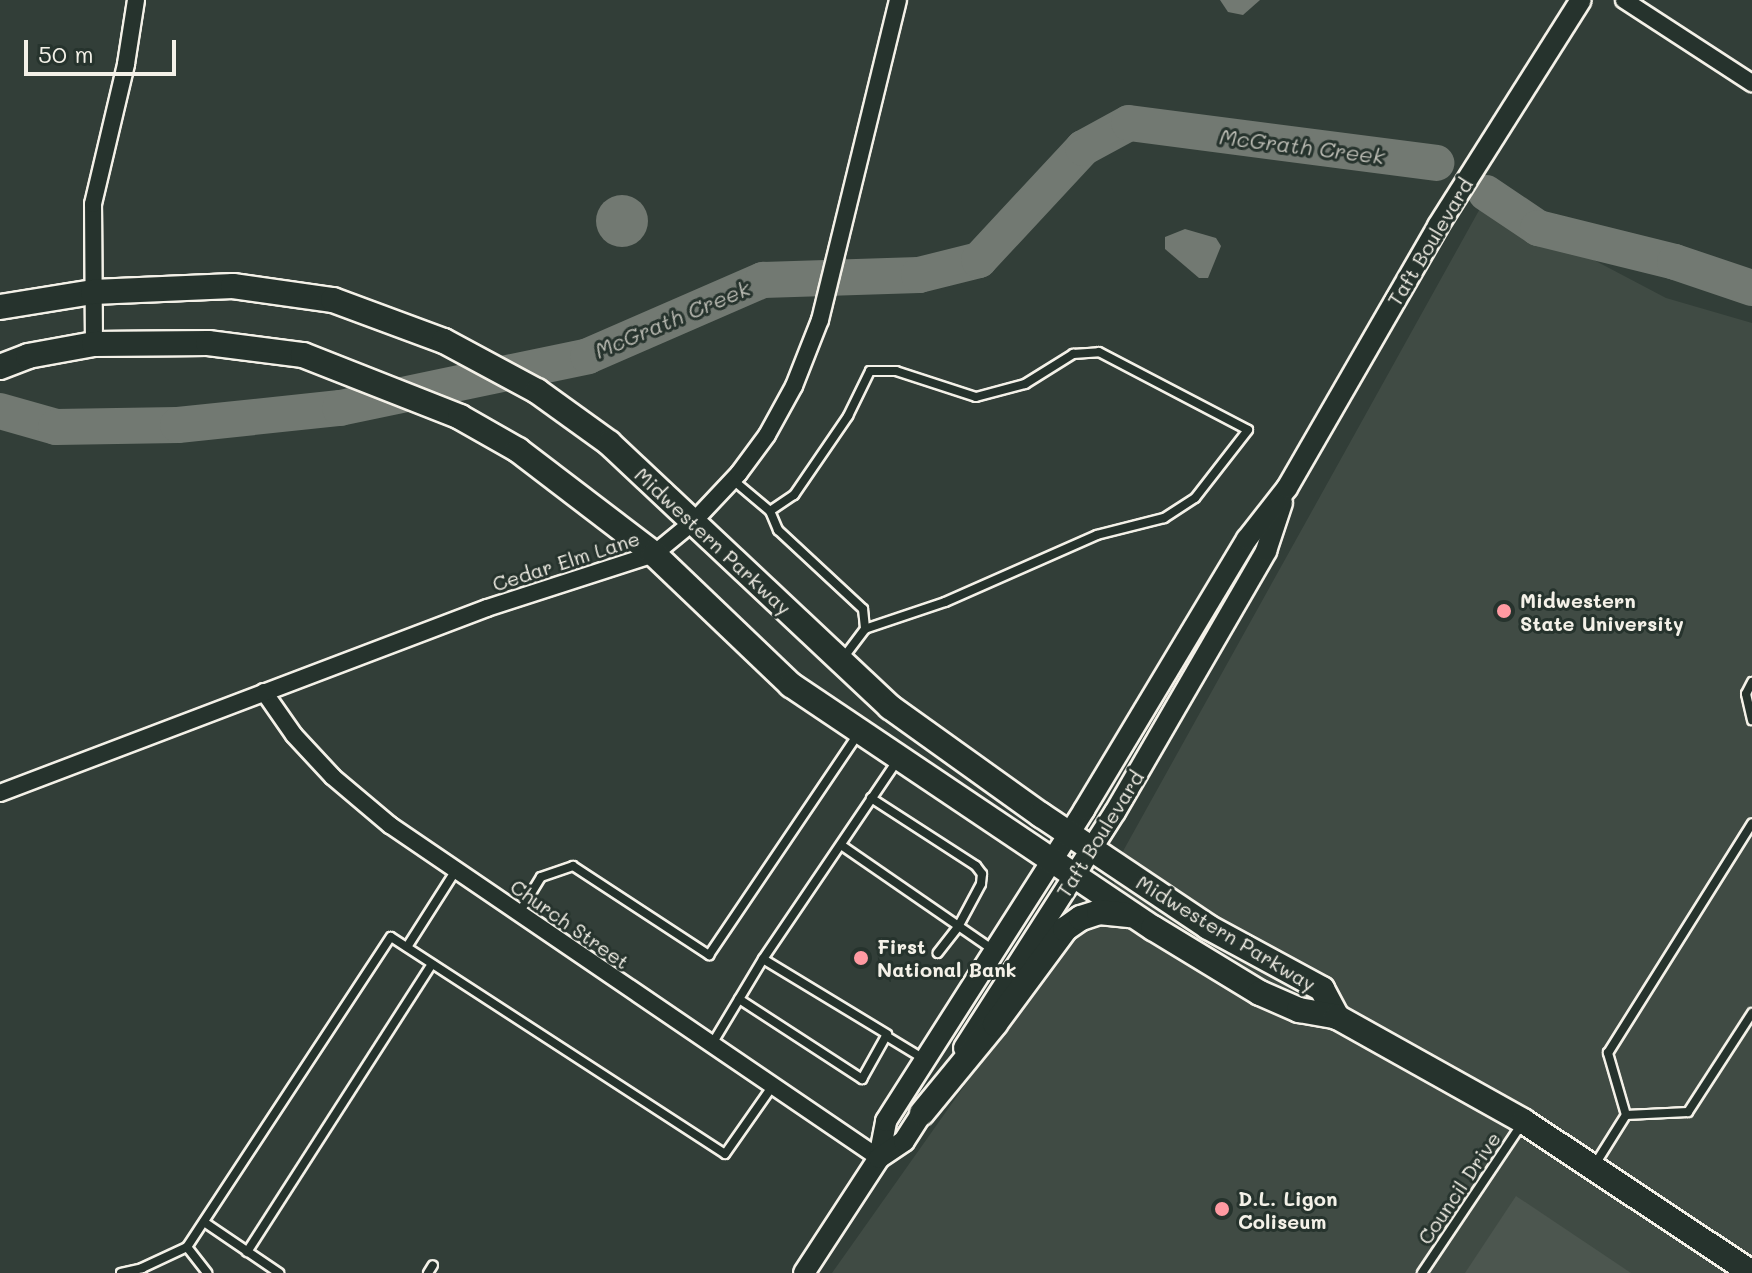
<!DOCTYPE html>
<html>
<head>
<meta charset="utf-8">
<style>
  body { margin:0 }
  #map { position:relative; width:1752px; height:1273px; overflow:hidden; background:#323e38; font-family:Mali,sans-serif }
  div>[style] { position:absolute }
  .built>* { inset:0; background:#404b44 }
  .green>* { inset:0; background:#4c564f }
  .water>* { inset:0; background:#727972 }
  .round { border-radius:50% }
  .river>* { height:36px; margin:-18px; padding:0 18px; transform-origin:18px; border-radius:18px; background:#727972 }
  .roads { filter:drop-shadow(2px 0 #f4f1e8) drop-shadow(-2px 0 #f4f1e8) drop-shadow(0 2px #f4f1e8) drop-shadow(0 -2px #f4f1e8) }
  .service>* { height:8px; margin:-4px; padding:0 4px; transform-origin:4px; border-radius:4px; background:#26332d }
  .minor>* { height:16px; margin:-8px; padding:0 8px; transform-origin:8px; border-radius:8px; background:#26332d }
  .tertiary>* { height:20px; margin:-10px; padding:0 10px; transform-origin:10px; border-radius:10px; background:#26332d }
  .secondary>* { height:24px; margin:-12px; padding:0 12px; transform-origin:12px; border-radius:12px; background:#26332d }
  .dots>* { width:22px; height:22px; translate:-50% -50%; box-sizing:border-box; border:4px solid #26332d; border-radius:50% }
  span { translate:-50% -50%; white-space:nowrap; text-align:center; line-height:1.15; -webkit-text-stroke:6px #26332d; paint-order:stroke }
  .street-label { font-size:20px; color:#f4f1e8 }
  .poi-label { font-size:20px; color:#f4f1e8; font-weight:700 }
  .left { translate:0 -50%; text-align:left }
  .water-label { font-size:22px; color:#babbb3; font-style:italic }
  .scale { position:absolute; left:24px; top:40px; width:152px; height:36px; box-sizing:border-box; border:4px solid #f4f1e8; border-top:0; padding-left:10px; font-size:24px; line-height:28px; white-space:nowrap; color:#f4f1e8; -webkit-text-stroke:6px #26332d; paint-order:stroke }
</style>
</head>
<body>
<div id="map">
  <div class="built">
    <i style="clip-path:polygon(1482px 205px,1548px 244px,1590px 258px,1666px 298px,1752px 323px,1752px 1273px,832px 1273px,1047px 969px,1083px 926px,1105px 918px,1122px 853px)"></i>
  </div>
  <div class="green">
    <i style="clip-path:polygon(1516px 1196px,1631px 1273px,1465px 1273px)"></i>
  </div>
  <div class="water">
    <i style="clip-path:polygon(1220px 0,1260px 0,1243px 15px,1228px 12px)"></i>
    <i class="round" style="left:596px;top:195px;width:52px;height:52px"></i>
    <i style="clip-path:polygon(1185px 229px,1216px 238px,1221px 246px,1208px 278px,1199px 278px,1165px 249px,1165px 237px)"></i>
  </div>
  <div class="river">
    <i style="left:1486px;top:193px;width:63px;rotate:33.9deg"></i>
    <i style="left:1538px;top:228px;width:141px;rotate:13.9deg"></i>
    <i style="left:1675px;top:262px;width:81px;rotate:18.7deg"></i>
    <i style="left:0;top:411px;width:58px;rotate:15.9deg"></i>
    <i style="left:56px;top:427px;width:122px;rotate:-0.9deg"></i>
    <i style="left:178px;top:425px;width:163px;rotate:-6deg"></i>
    <i style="left:340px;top:408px;width:253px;rotate:-11.8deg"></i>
    <i style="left:588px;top:356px;width:191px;rotate:-23.5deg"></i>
    <i style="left:763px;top:280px;width:156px;rotate:-1.8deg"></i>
    <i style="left:919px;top:275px;width:62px;rotate:-14deg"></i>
    <i style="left:979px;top:260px;width:153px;rotate:-47.1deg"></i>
    <i style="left:1083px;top:148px;width:52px;rotate:-28.5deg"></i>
    <i style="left:1129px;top:123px;width:310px;rotate:7.4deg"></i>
  </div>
  <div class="roads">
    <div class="service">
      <i style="left:733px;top:480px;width:48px;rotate:40deg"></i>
      <i style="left:770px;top:511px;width:29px;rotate:-34deg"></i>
      <i style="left:794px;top:495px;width:96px;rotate:-55.6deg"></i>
      <i style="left:848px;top:416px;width:50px;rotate:-63.9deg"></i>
      <i style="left:870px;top:371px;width:26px"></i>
      <i style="left:896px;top:371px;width:84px;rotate:18deg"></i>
      <i style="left:976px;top:397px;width:51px;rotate:-14.9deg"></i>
      <i style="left:1025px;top:384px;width:57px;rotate:-32deg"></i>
      <i style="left:1073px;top:354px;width:26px;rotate:-4deg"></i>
      <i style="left:1099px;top:352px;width:168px;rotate:27.6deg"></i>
      <i style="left:1248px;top:430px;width:86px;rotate:127.9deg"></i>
      <i style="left:1195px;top:498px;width:37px;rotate:147deg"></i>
      <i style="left:1164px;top:518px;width:69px;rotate:165.8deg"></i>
      <i style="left:1097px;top:535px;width:166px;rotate:156.2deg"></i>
      <i style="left:945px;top:602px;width:84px;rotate:161.4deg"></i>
      <i style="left:770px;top:511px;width:21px;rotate:67deg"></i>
      <i style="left:778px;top:530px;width:116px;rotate:42.9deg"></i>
      <i style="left:863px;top:609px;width:20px;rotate:84deg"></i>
      <i style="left:865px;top:629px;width:39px;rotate:127deg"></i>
      <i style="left:1752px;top:682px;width:13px;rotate:117deg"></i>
      <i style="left:1746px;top:694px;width:27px;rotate:77deg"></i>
      <i style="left:871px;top:798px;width:125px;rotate:32.9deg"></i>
      <i style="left:976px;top:866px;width:10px;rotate:53deg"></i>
      <i style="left:982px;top:874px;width:10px;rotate:96deg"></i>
      <i style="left:981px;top:884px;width:49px;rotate:118.1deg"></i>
      <i style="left:958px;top:927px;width:33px;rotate:128deg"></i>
      <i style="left:841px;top:845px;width:185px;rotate:34.6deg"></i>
      <i style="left:519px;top:913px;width:42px;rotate:-58.6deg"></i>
      <i style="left:541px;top:877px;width:34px;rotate:-19deg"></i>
      <i style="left:573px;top:866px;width:163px;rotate:33.2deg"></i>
      <i style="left:709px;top:955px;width:267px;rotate:-56deg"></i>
      <i style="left:407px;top:947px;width:91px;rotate:-57.5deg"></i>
      <i style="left:763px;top:959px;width:145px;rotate:31.2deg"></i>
      <i style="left:739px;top:999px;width:147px;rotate:33deg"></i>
      <i style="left:862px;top:1079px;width:49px;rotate:-60.8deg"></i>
      <i style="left:886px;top:1036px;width:44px;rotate:31.2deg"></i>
      <i style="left:712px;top:1044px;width:99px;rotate:-59deg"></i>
      <i style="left:763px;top:959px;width:239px;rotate:-55.9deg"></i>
      <i style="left:1626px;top:1115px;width:65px;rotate:-106.2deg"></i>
      <i style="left:1608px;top:1053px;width:271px;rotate:-57.9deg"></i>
      <i style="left:1594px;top:1166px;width:60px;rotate:-57.9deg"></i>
      <i style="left:1626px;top:1115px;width:62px;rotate:-2.8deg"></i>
      <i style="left:1688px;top:1112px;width:118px;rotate:-57.1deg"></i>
      <i style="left:204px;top:1222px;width:91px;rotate:34.2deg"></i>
      <i style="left:187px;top:1247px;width:371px;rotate:-56.7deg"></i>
      <i style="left:391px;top:937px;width:398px;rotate:33deg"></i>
      <i style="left:725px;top:1154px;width:82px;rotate:-55deg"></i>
      <i style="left:247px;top:1252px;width:342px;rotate:-57.3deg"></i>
      <i style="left:121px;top:1273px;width:22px;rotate:-13deg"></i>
      <i style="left:142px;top:1268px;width:50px;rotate:-25deg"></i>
      <i style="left:187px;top:1247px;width:33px;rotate:52deg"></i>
      <i style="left:428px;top:1273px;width:9px;rotate:-58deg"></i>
      <i style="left:1422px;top:1273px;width:182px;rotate:-56.2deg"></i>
    </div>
    <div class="minor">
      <i style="left:1624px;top:0;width:153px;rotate:33deg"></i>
      <i style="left:94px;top:344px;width:140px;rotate:-90.4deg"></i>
      <i style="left:93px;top:204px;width:144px;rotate:-76.7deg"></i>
      <i style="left:126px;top:64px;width:65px;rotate:-81.1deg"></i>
      <i style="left:264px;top:692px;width:52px;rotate:55.1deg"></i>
      <i style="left:294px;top:735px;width:57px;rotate:47.1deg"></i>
      <i style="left:333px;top:777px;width:75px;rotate:40.1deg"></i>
      <i style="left:390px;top:825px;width:592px;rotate:34.25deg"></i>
      <i style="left:0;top:793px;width:521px;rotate:-20.8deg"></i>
      <i style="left:487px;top:608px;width:176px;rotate:-17.9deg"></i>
      <i style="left:654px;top:554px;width:50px;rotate:-39.4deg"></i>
      <i style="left:693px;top:522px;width:67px;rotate:-46.8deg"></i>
      <i style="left:739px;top:473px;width:47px;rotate:-53.6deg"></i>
      <i style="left:767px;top:435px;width:56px;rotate:-61.1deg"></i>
      <i style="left:794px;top:386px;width:71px;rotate:-68.5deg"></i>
      <i style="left:820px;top:320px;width:329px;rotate:-76.3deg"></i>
    </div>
    <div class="tertiary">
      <i style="left:964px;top:1048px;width:280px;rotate:-57.4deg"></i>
      <i style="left:1115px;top:812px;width:302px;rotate:-59.9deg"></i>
      <i style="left:1266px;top:551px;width:51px;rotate:-71.6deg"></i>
      <i style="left:879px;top:1158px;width:38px;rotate:-79deg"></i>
      <i style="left:886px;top:1121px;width:369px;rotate:-57.5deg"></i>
      <i style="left:1084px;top:810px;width:316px;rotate:-59deg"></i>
      <i style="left:1247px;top:539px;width:65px;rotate:-51.9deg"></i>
      <i style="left:1287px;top:488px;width:302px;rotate:-60deg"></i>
      <i style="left:1438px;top:226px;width:267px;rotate:-57.7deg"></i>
      <i style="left:804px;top:1273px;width:137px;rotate:-56.9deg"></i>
      <i style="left:879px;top:1158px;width:30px;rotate:-34deg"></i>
      <i style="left:904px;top:1141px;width:46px;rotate:-57.3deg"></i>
    </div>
    <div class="secondary">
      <i style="left:0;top:307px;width:94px;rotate:-9.2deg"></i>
      <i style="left:93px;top:292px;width:140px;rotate:-2.5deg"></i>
      <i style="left:233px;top:286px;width:101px;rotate:8deg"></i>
      <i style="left:333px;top:300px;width:118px;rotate:20.3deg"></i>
      <i style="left:444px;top:341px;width:106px;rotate:28.3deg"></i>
      <i style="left:537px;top:391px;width:89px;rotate:35.8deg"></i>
      <i style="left:609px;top:443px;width:386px;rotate:43.2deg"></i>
      <i style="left:890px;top:707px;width:186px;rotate:35.6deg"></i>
      <i style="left:1041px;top:815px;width:201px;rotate:33.8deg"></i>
      <i style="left:1208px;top:927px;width:130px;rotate:28.5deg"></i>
      <i style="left:1322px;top:989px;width:32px;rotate:62deg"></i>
      <i style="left:0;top:367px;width:30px;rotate:-21deg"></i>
      <i style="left:28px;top:356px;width:67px;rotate:-10.3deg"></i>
      <i style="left:94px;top:344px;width:114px;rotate:-0.5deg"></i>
      <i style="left:208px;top:343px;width:96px;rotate:7.2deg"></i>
      <i style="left:303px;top:355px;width:169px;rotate:21.5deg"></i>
      <i style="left:460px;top:417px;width:67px;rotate:29.6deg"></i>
      <i style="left:518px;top:450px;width:171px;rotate:37.4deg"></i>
      <i style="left:654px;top:554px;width:190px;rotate:43.7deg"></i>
      <i style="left:791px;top:685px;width:436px;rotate:33.9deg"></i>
      <i style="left:1153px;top:928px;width:125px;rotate:31.3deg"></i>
      <i style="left:1260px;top:993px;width:43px;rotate:23.6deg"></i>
      <i style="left:1299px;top:1010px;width:39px;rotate:10deg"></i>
      <i style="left:1337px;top:1017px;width:213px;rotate:29.2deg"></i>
      <i style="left:1523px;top:1121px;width:275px;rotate:33.6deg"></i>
      <i style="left:922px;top:1113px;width:115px;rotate:-50.6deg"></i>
      <i style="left:995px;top:1024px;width:118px;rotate:-53.6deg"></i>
      <i style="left:1065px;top:929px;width:19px;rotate:-35deg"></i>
      <i style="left:1081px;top:918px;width:19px;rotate:-18deg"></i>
      <i style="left:1099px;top:912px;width:30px;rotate:6deg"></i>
    </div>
  </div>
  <div class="dots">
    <i style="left:1504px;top:611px;background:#ff9aa2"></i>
    <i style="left:861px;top:958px;background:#ff9aa2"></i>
    <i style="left:1222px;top:1209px;background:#ff9aa2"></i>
  </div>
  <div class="street-label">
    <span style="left:1430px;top:242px;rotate:-59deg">Taft Boulevard</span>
    <span style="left:713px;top:541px;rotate:43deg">Midwestern Parkway</span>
    <span style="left:566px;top:561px;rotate:-18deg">Cedar Elm Lane</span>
    <span style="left:1100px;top:834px;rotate:-58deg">Taft Boulevard</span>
    <span style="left:570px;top:924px;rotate:35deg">Church Street</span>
    <span style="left:1226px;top:933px;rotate:31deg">Midwestern Parkway</span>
    <span style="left:1459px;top:1188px;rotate:-56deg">Council Drive</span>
  </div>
  <div class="poi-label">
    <span class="left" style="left:1520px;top:612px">Midwestern<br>State University</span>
    <span class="left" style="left:877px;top:958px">First<br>National Bank</span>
    <span class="left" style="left:1238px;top:1210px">D.L. Ligon<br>Coliseum</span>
  </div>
  <div class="water-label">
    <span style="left:1302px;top:146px;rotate:7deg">McGrath Creek</span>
    <span style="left:672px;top:319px;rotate:-23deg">McGrath Creek</span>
  </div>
  <div class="scale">50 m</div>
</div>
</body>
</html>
